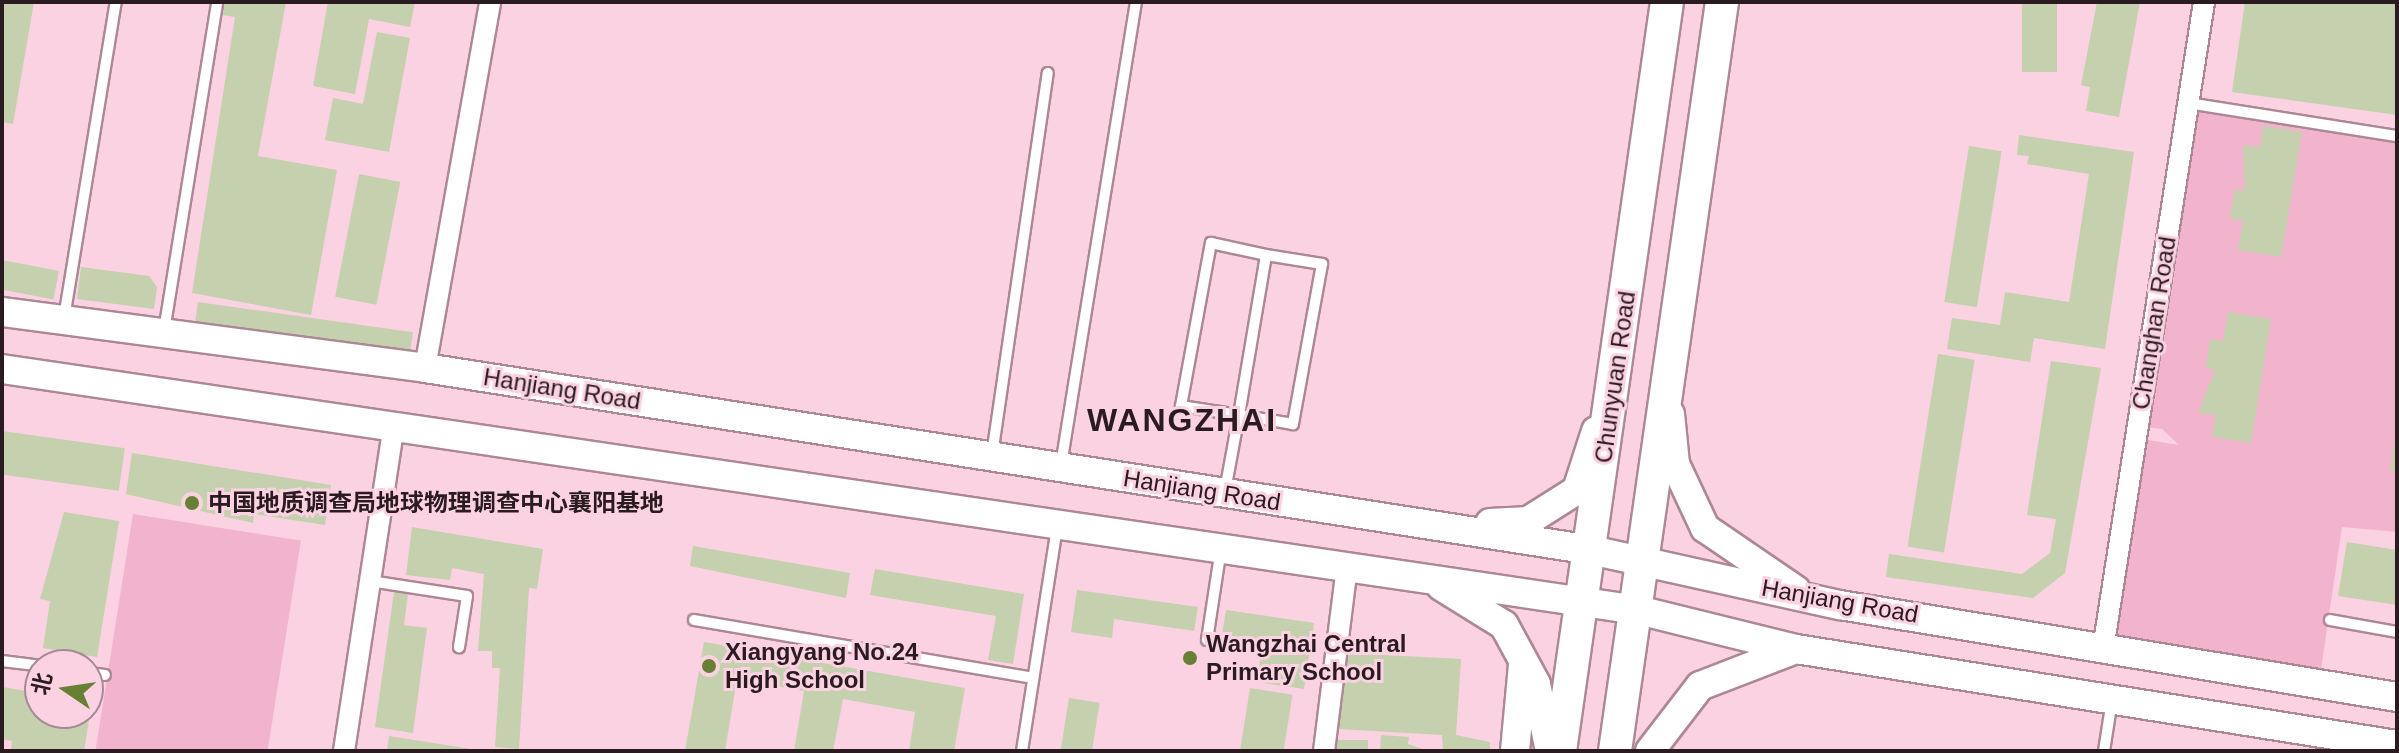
<!DOCTYPE html>
<html>
<head>
<meta charset="utf-8">
<style>
  body { margin:0 }
  #map { position:relative; width:2399px; height:753px; overflow:hidden; background:#fad2e1; font-family:Arial,"Noto Sans SC",sans-serif }
  div>[style] { position:absolute }
  .green>* { inset:0; background:#f2b4cc; transform-origin:0 0 }
  .building>* { inset:0; background:#c4d0ae; transform-origin:0 0 }
  .roads { filter:drop-shadow(2px 0 #ac8895) drop-shadow(-2px 0 #ac8895) drop-shadow(0 2px #ac8895) drop-shadow(0 -2px #ac8895) }
  .lane>* { height:10px; margin:-5px; padding:0 5px; transform-origin:5px; border-radius:5px; background:#fff }
  .street>* { height:20px; margin:-10px; padding:0 10px; transform-origin:10px; border-radius:10px; background:#fff }
  .secondary>* { height:28px; margin:-14px; padding:0 14px; transform-origin:14px; border-radius:14px; background:#fff }
  .primary>* { height:32px; margin:-16px; padding:0 16px; transform-origin:16px; border-radius:16px; background:#fff }
  .dots>* { width:22px; height:22px; translate:-50% -50%; box-sizing:border-box; border:4px solid #fad2e1; border-radius:50% }
  span { translate:-50% -50%; white-space:nowrap; text-align:center; line-height:1.15; -webkit-text-stroke:6px #fad2e1; paint-order:stroke }
  .street-label { font-size:24px; color:#291b20 }
  .poi-label { font-size:24px; color:#291b20; font-weight:700 }
  .left { translate:0 -50%; text-align:left }
  .district-label { font-size:32px; color:#291b20; font-weight:700; letter-spacing:2px }
  .frame { position:absolute; inset:0; border:4px solid #291b20; pointer-events:none }
  .north { position:absolute; left:24px; top:649px; width:80px; height:80px; box-sizing:border-box; background:#fad2e1; border:2px solid #a68994; border-radius:50%; rotate:283deg; font-size:22px; font-weight:700; line-height:32px; text-align:center; color:#291b20 }
  .north::after { content:''; display:block; margin:auto; width:28px; height:36px; background:#688033; clip-path:polygon(50% 0,100% 100%,50% 72%,0 100%) }
</style>
</head>
<body>
<div id="map">
  <div class="green">
    <i style="clip-path:polygon(2188px 103px,2397px 136px,2397px 532px,2342px 527px,2319px 683px,2104px 643px,2136px 438px,2179px 445px,2162px 429px,2138px 426px)"></i>
    <i style="left:133px;top:514px;width:170px;height:240px;rotate:9deg"></i>
  </div>
  <div class="building">
    <i style="clip-path:polygon(2px 2px,34px 2px,13px 124px,2px 122px)"></i>
    <i style="clip-path:polygon(225px 2px,286px 2px,258px 156px,337px 170px,311px 315px,192px 293px,235px 17px,223px 15px)"></i>
    <i style="clip-path:polygon(328px 2px,415px 2px,410px 27px,369px 19px,355px 94px,313px 86px)"></i>
    <i style="left:2022px;top:2px;width:35px;height:70px"></i>
    <i style="clip-path:polygon(2097px 2px,2140px 2px,2119px 117px,2086px 111px,2090px 87px,2081px 85px)"></i>
    <i style="clip-path:polygon(2245px 2px,2397px 2px,2397px 115px,2232px 92px)"></i>
    <i style="clip-path:polygon(377px 32px,410px 38px,389px 152px,325px 140px,333px 98px,363px 104px)"></i>
    <i style="clip-path:polygon(2263px 126px,2302px 132px,2281px 257px,2238px 250px,2243px 221px,2230px 218px,2235px 189px,2245px 191px,2243px 145px,2260px 147px)"></i>
    <i style="clip-path:polygon(2019px 135px,2134px 152px,2105px 349px,2034px 338px,2030px 362px,1947px 349px,1952px 318px,2000px 325px,2005px 292px,2069px 302px,2089px 174px,2027px 164px,2029px 156px,2017px 155px)"></i>
    <i style="left:1969px;top:146px;width:33px;height:158px;rotate:9deg"></i>
    <i style="left:359px;top:174px;width:42px;height:125px;rotate:11deg"></i>
    <i style="left:2px;top:260px;width:58px;height:29px;rotate:11deg"></i>
    <i style="clip-path:polygon(81px 267px,149px 276px,157px 287px,154px 309px,77px 299px)"></i>
    <i style="left:198px;top:302px;width:217px;height:20px;rotate:8deg"></i>
    <i style="clip-path:polygon(2228px 312px,2271px 319px,2251px 443px,2212px 437px,2216px 415px,2198px 413px,2215px 370px,2206px 368px,2210px 339px,2223px 341px)"></i>
    <i style="left:1938px;top:354px;width:37px;height:195px;rotate:9deg"></i>
    <i style="clip-path:polygon(2051px 361px,2101px 368px,2065px 573px,2033px 598px,1886px 577px,1889px 554px,2022px 574px,2050px 553px,2056px 519px,2027px 515px)"></i>
    <i style="left:2px;top:431px;width:124px;height:43px;rotate:8deg"></i>
    <i style="clip-path:polygon(2395px 436px,2397px 437px,2397px 472px,2390px 471px)"></i>
    <i style="clip-path:polygon(132px 453px,331px 485px,325px 525px,254px 514px,253px 523px,126px 494px)"></i>
    <i style="clip-path:polygon(64px 512px,119px 521px,97px 657px,43px 648px,50px 601px,40px 599px)"></i>
    <i style="clip-path:polygon(412px 527px,543px 549px,537px 589px,529px 588px,519px 749px,495px 747px,500px 668px,492px 668px,492px 651px,478px 651px,484px 574px,452px 568px,450px 580px,406px 575px)"></i>
    <i style="clip-path:polygon(2347px 542px,2397px 550px,2397px 605px,2338px 596px)"></i>
    <i style="clip-path:polygon(693px 546px,850px 573px,846px 598px,690px 566px)"></i>
    <i style="clip-path:polygon(875px 569px,1024px 594px,1013px 664px,988px 660px,996px 616px,870px 595px)"></i>
    <i style="clip-path:polygon(1077px 590px,1198px 607px,1194px 631px,1114px 619px,1112px 638px,1071px 632px)"></i>
    <i style="clip-path:polygon(394px 592px,408px 594px,404px 625px,427px 628px,413px 733px,375px 727px)"></i>
    <i style="clip-path:polygon(1226px 610px,1314px 623px,1304px 689px,1257px 682px,1263px 640px,1222px 635px)"></i>
    <i style="clip-path:polygon(704px 642px,965px 688px,954px 751px,909px 751px,915px 712px,843px 699px,833px 751px,794px 751px,804px 691px,737px 679px,725px 751px,685px 751px)"></i>
    <i style="clip-path:polygon(1343px 653px,1461px 659px,1456px 735px,1490px 742px,1490px 751px,1443px 751px,1442px 735px,1338px 729px)"></i>
    <i style="clip-path:polygon(2px 687px,40px 693px,40px 713px,88px 713px,92px 701px,84px 751px,11px 751px,12px 741px,2px 739px)"></i>
    <i style="left:1250px;top:688px;width:43px;height:64px;rotate:9deg"></i>
    <i style="left:1069px;top:698px;width:31px;height:54px;rotate:9deg"></i>
    <i style="clip-path:polygon(1381px 735px,1409px 737px,1408px 744px,1429px 751px,1380px 751px)"></i>
    <i style="clip-path:polygon(389px 736px,471px 749px,470px 751px,387px 751px)"></i>
    <i style="left:1336px;top:740px;width:32px;height:11px"></i>
  </div>
  <div class="roads">
    <div class="lane">
      <i style="left:2188px;top:103px;width:212px;rotate:9deg"></i>
      <i style="left:64px;top:318px;width:320px;rotate:-80.7deg"></i>
      <i style="left:164px;top:331px;width:333px;rotate:-80.8deg"></i>
      <i style="left:992px;top:455px;width:386px;rotate:-81.7deg"></i>
      <i style="left:1061px;top:465px;width:469px;rotate:-80.8deg"></i>
      <i style="left:1225px;top:491px;width:77px;rotate:-79.6deg"></i>
      <i style="left:1239px;top:415px;width:162px;rotate:-80.4deg"></i>
      <i style="left:1266px;top:255px;width:57px;rotate:9.1deg"></i>
      <i style="left:1322px;top:264px;width:163px;rotate:100.3deg"></i>
      <i style="left:1293px;top:424px;width:55px;rotate:-170.5deg"></i>
      <i style="left:1239px;top:415px;width:59px;rotate:-171.2deg"></i>
      <i style="left:1181px;top:406px;width:166px;rotate:-79.6deg"></i>
      <i style="left:1211px;top:243px;width:56px;rotate:12.3deg"></i>
      <i style="left:370px;top:581px;width:98px;rotate:8.8deg"></i>
      <i style="left:467px;top:596px;width:52px;rotate:98.9deg"></i>
      <i style="left:694px;top:620px;width:344px;rotate:9.7deg"></i>
      <i style="left:2330px;top:620px;width:68px;rotate:10.2deg"></i>
      <i style="left:1207px;top:640px;width:92px;rotate:-81.3deg"></i>
      <i style="left:2px;top:661px;width:38px;rotate:7deg"></i>
      <i style="left:88px;top:673px;width:17px;rotate:7deg"></i>
      <i style="left:1022px;top:751px;width:226px;rotate:-81.1deg"></i>
      <i style="left:2104px;top:751px;width:52px;rotate:-81.1deg"></i>
    </div>
    <div class="street">
      <i style="left:425px;top:368px;width:372px;rotate:-79.9deg"></i>
      <i style="left:2104px;top:643px;width:649px;rotate:-81.13deg"></i>
      <i style="left:344px;top:751px;width:330px;rotate:-81.3deg"></i>
      <i style="left:1324px;top:751px;width:186px;rotate:-82.9deg"></i>
    </div>
    <div class="secondary">
      <i style="left:2px;top:312px;width:427px;rotate:7.5deg"></i>
      <i style="left:425px;top:368px;width:1180px;rotate:8.87deg"></i>
      <i style="left:1591px;top:550px;width:255px;rotate:12.5deg"></i>
      <i style="left:1840px;top:605px;width:565px;rotate:9.38deg"></i>
      <i style="left:2px;top:369px;width:1654px;rotate:8.38deg"></i>
      <i style="left:1638px;top:610px;width:163px;rotate:13.9deg"></i>
      <i style="left:1796px;top:649px;width:609px;rotate:9.08deg"></i>
      <i style="left:1670px;top:414px;width:50px;rotate:84.3deg"></i>
      <i style="left:1675px;top:464px;width:71px;rotate:64.9deg"></i>
      <i style="left:1705px;top:528px;width:110px;rotate:34.3deg"></i>
      <i style="left:1490px;top:523px;width:38px;rotate:-3deg"></i>
      <i style="left:1528px;top:521px;width:58px;rotate:-32.3deg"></i>
      <i style="left:1577px;top:490px;width:62px;rotate:-72.1deg"></i>
      <i style="left:1441px;top:586px;width:74px;rotate:31.8deg"></i>
      <i style="left:1504px;top:625px;width:67px;rotate:61.5deg"></i>
      <i style="left:1536px;top:684px;width:68px;rotate:78.2deg"></i>
      <i style="left:1515px;top:751px;width:86px;rotate:-84.7deg"></i>
      <i style="left:1650px;top:751px;width:82px;rotate:-52.4deg"></i>
      <i style="left:1700px;top:686px;width:103px;rotate:-21.1deg"></i>
    </div>
    <div class="primary">
      <i style="left:1560px;top:751px;width:757px;rotate:-81.87deg"></i>
      <i style="left:1615px;top:751px;width:757px;rotate:-81.87deg"></i>
    </div>
  </div>
  <div class="dots">
    <i style="left:192px;top:503px;background:#688033"></i>
    <i style="left:1190px;top:658px;background:#688033"></i>
    <i style="left:709px;top:666px;background:#688033"></i>
  </div>
  <div class="street-label">
    <span style="left:2154px;top:323px;rotate:-81deg">Changhan Road</span>
    <span style="left:1615px;top:377px;rotate:-82deg">Chunyuan Road</span>
    <span style="left:562px;top:389px;rotate:9deg">Hanjiang Road</span>
    <span style="left:1202px;top:490px;rotate:9deg">Hanjiang Road</span>
    <span style="left:1840px;top:601px;rotate:10deg">Hanjiang Road</span>
  </div>
  <div class="poi-label">
    <span class="left" style="left:208px;top:503px">中国地质调查局地球物理调查中心襄阳基地</span>
    <span class="left" style="left:1206px;top:658px">Wangzhai Central<br>Primary School</span>
    <span class="left" style="left:725px;top:666px">Xiangyang No.24<br>High School</span>
  </div>
  <div class="district-label">
    <span style="left:1182px;top:420px">WANGZHAI</span>
  </div>
  <div class="frame"></div>
  <div class="north">北</div>
</div>
</body>
</html>
